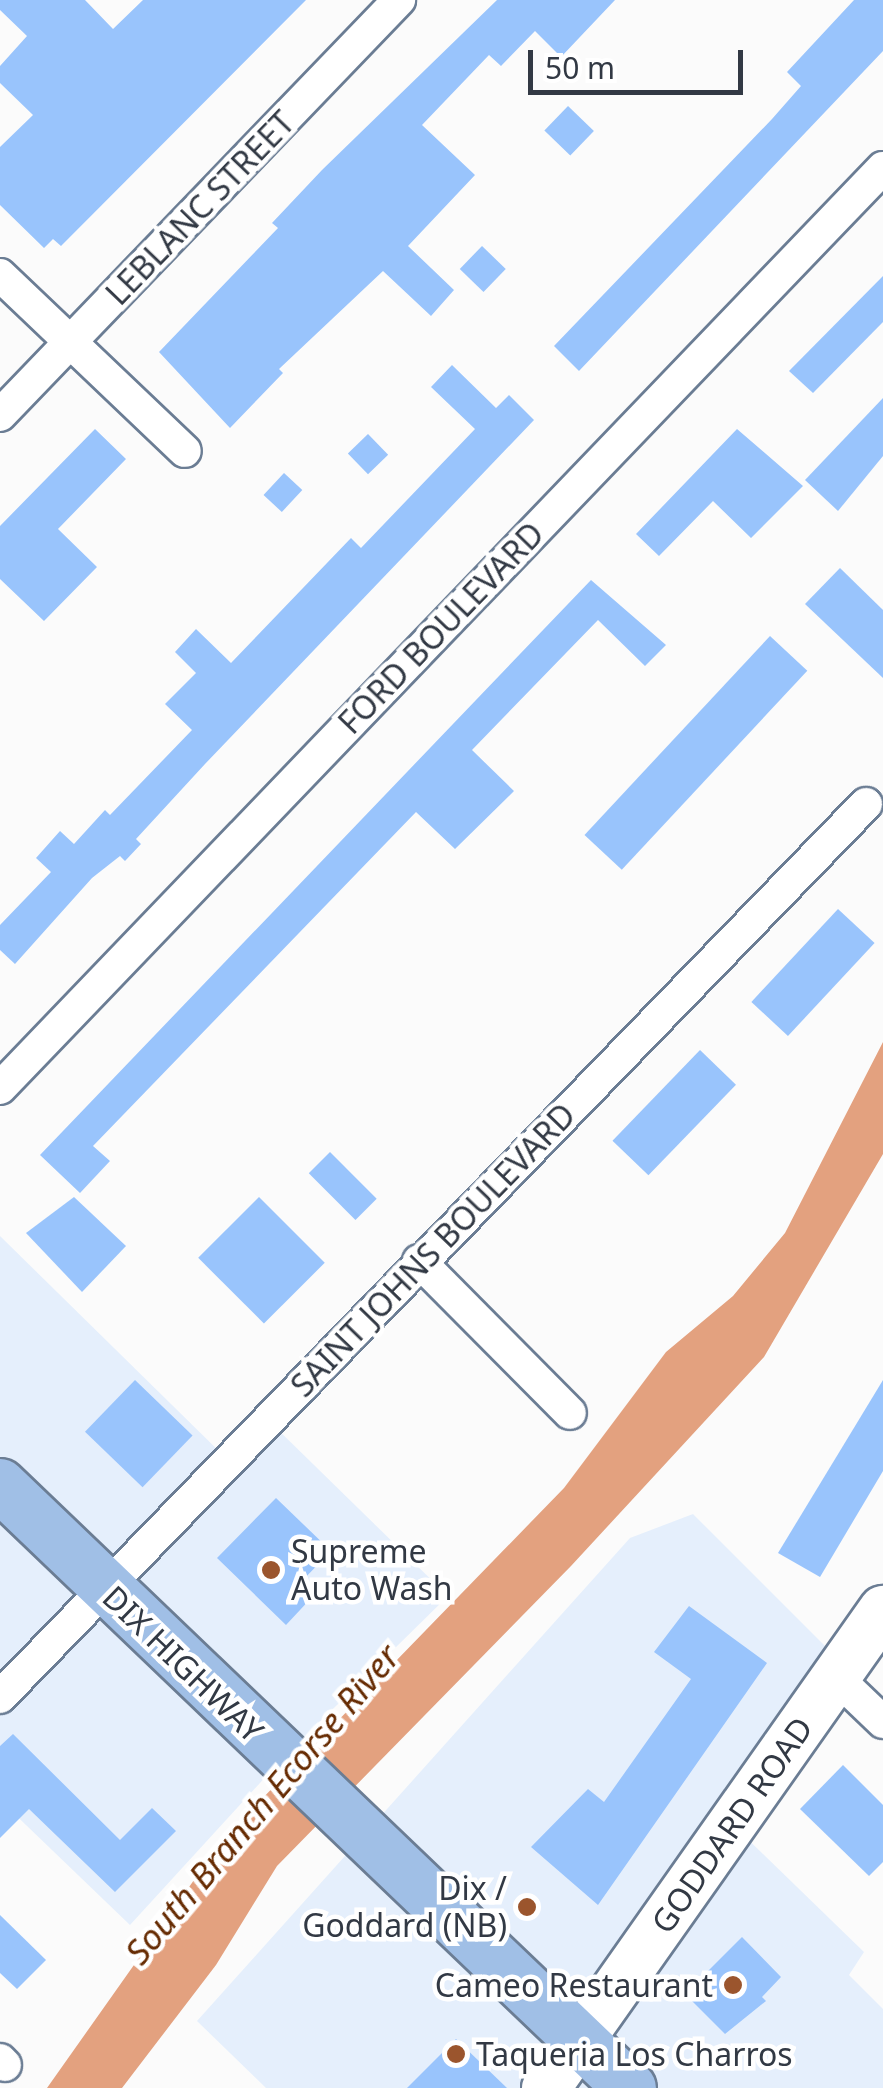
<!DOCTYPE html>
<html>
<head>
<meta charset="utf-8">
<style>
  body { margin:0 }
  #map { position:relative; width:883px; height:2088px; overflow:hidden; background:#fbfbfb; font-family:"Noto Sans",sans-serif }
  div>[style] { position:absolute }
  .built>* { inset:0; background:#e5effc }
  .water>* { inset:0; background:#e3a17f }
  .building>* { inset:0; background:#99c4fc; transform-origin:0 0 }
  .roads { filter:drop-shadow(2px 0 #6b7d94) drop-shadow(-2px 0 #6b7d94) drop-shadow(0 2px #6b7d94) drop-shadow(0 -2px #6b7d94) }
  .street>* { height:32px; margin:-16px; padding:0 16px; transform-origin:16px; border-radius:16px; background:#fff }
  .secondary>* { height:48px; margin:-24px; padding:0 24px; transform-origin:24px; border-radius:24px; background:#fff }
  .primary>* { height:52px; margin:-26px; padding:0 26px; transform-origin:26px; border-radius:26px; background:#a0bfe6 }
  .dots>* { width:28px; height:28px; translate:-50% -50%; box-sizing:border-box; border:5px solid #fff; border-radius:50% }
  span { translate:-50% -50%; white-space:nowrap; text-align:center; line-height:1.15; -webkit-text-stroke:9px #fff; paint-order:stroke }
  .street-label { font-size:32px; color:#323944 }
  .poi-label { font-size:32px; color:#323944 }
  .left { translate:0 -50%; text-align:left }
  .right { translate:-100% -50%; text-align:right }
  .water-label { font-size:35px; color:#662b02; font-style:italic }
  .scale { position:absolute; left:528px; top:50px; width:215px; height:45px; box-sizing:border-box; border:5px solid #323944; border-top:0; padding-left:12px; font-size:30px; line-height:35px; white-space:nowrap; color:#323944; -webkit-text-stroke:8px #fff; paint-order:stroke }
</style>
</head>
<body>
<div id="map">
  <div class="built">
    <i style="clip-path:polygon(0 1236px,228px 1460px,269px 1421px,448px 1596px,281px 1760px,130px 1925px,0 1800px)"></i>
    <i style="clip-path:polygon(693px 1514px,844px 1665px,732px 1824px,864px 1952px,849px 1975px,883px 2009px,883px 2088px,266px 2088px,197px 2021px,630px 1538px)"></i>
  </div>
  <div class="water">
    <i style="clip-path:polygon(883px 1042px,883px 1154px,764px 1357px,571px 1566px,277px 1866px,216px 1965px,122px 2088px,47px 2088px,223px 1839px,564px 1488px,666px 1352px,733px 1296px,785px 1233px)"></i>
  </div>
  <div class="building">
    <i style="clip-path:polygon(0 0,85px 0,113px 29px,143px 0,306px 0,61px 246px,53px 239px,44px 248px,0 205px,0 147px,33px 115px,0 83px,0 66px,27px 36px,0 10px)"></i>
    <i style="clip-path:polygon(497px 0,615px 0,561px 57px,535px 31px,501px 66px,489px 55px,422px 125px,475px 175px,408px 246px,454px 290px,431px 316px,383px 271px,279px 369px,283px 373px,230px 428px,159px 352px,278px 228px,272px 223px,322px 170px)"></i>
    <i style="clip-path:polygon(854px 0,883px 0,883px 51px,579px 371px,554px 346px,772px 119px,801px 86px,787px 72px)"></i>
    <i style="left:568px;top:106px;width:36px;height:34px;rotate:44deg"></i>
    <i style="left:482px;top:246px;width:33px;height:32px;rotate:44deg"></i>
    <i style="clip-path:polygon(883px 276px,883px 322px,813px 393px,789px 371px)"></i>
    <i style="clip-path:polygon(452px 365px,496px 408px,509px 395px,534px 420px,205px 764px,136px 839px,141px 844px,125px 861px,120px 856px,92px 878px,15px 964px,0 950px,0 925px,51px 872px,36px 858px,60px 831px,74px 844px,105px 810px,110px 815px,192px 730px,165px 704px,196px 673px,175px 652px,196px 629px,231px 663px,351px 538px,361px 548px,475px 429px,431px 387px)"></i>
    <i style="clip-path:polygon(883px 398px,883px 456px,838px 511px,805px 480px)"></i>
    <i style="clip-path:polygon(95px 429px,126px 459px,58px 529px,97px 567px,44px 621px,0 579px,0 526px)"></i>
    <i style="clip-path:polygon(737px 429px,803px 486px,751px 538px,713px 501px,659px 556px,636px 534px)"></i>
    <i style="left:368px;top:434px;width:29px;height:28px;rotate:46deg"></i>
    <i style="left:284px;top:473px;width:25px;height:30px;rotate:43deg"></i>
    <i style="clip-path:polygon(840px 568px,883px 610px,883px 678px,805px 604px)"></i>
    <i style="clip-path:polygon(591px 580px,666px 645px,645px 666px,598px 620px,472px 750px,514px 791px,455px 849px,416px 812px,93px 1146px,110px 1161px,80px 1193px,40px 1155px)"></i>
    <i style="left:770px;top:636px;width:51px;height:272px;rotate:43deg"></i>
    <i style="left:838px;top:909px;width:50px;height:127px;rotate:43deg"></i>
    <i style="left:700px;top:1050px;width:50px;height:126px;rotate:44deg"></i>
    <i style="left:330px;top:1152px;width:66px;height:30px;rotate:45deg"></i>
    <i style="clip-path:polygon(74px 1197px,126px 1246px,82px 1292px,26px 1233px)"></i>
    <i style="left:259px;top:1197px;width:93px;height:86px;rotate:45deg"></i>
    <i style="left:135px;top:1380px;width:80px;height:72px;rotate:44deg"></i>
    <i style="clip-path:polygon(883px 1380px,883px 1471px,820px 1577px,778px 1553px)"></i>
    <i style="clip-path:polygon(276px 1498px,331px 1551px,301px 1582px,314px 1595px,286px 1625px,217px 1558px)"></i>
    <i style="clip-path:polygon(689px 1606px,767px 1663px,598px 1905px,531px 1847px,588px 1789px,604px 1802px,691px 1679px,654px 1652px)"></i>
    <i style="clip-path:polygon(13px 1734px,120px 1840px,152px 1808px,176px 1831px,115px 1892px,29px 1809px,0 1838px,0 1746px)"></i>
    <i style="clip-path:polygon(843px 1765px,883px 1805px,883px 1862px,869px 1876px,800px 1809px)"></i>
    <i style="clip-path:polygon(0 1915px,46px 1960px,17px 1989px,0 1973px)"></i>
    <i style="clip-path:polygon(742px 1937px,781px 1977px,762px 1997px,766px 2001px,725px 2034px,685px 1994px)"></i>
    <i style="clip-path:polygon(456px 2039px,507px 2088px,407px 2088px)"></i>
  </div>
  <div class="roads">
    <div class="street">
      <i style="left:0;top:275px;width:255px;rotate:43.6deg"></i>
      <i style="left:0;top:415px;width:576px;rotate:-46.13deg"></i>
      <i style="left:0;top:1088px;width:1275px;rotate:-46.18deg"></i>
      <i style="left:419px;top:1261px;width:214px;rotate:45.2deg"></i>
      <i style="left:836px;top:1677px;width:65px;rotate:43.8deg"></i>
      <i style="left:0;top:1697px;width:1244px;rotate:-45.88deg"></i>
      <i style="left:0;top:2060px;width:7px;rotate:45deg"></i>
    </div>
    <div class="secondary">
      <i style="left:546px;top:2088px;width:585px;rotate:-54.82deg"></i>
    </div>
    <div class="primary">
      <i style="left:0;top:1485px;width:872px;rotate:43.75deg"></i>
    </div>
  </div>
  <div class="dots">
    <i style="left:271px;top:1570px;background:#9b552d"></i>
    <i style="left:527px;top:1907px;background:#9b552d"></i>
    <i style="left:733px;top:1985px;background:#9b552d"></i>
    <i style="left:456px;top:2054px;background:#9b552d"></i>
  </div>
  <div class="street-label">
    <span style="left:200px;top:208px;rotate:-46deg">LEBLANC STREET</span>
    <span style="left:441px;top:628px;rotate:-46deg">FORD BOULEVARD</span>
    <span style="left:433px;top:1250px;rotate:-46deg">SAINT JOHNS BOULEVARD</span>
    <span style="left:183px;top:1664px;rotate:44deg">DIX HIGHWAY</span>
    <span style="left:732px;top:1825px;rotate:-55deg">GODDARD ROAD</span>
  </div>
  <div class="poi-label">
    <span class="left" style="left:291px;top:1570px">Supreme<br>Auto Wash</span>
    <span class="right" style="left:507px;top:1907px">Dix /<br>Goddard (NB)</span>
    <span class="right" style="left:713px;top:1985px">Cameo Restaurant</span>
    <span class="left" style="left:476px;top:2054px">Taqueria Los Charros</span>
  </div>
  <div class="water-label">
    <span style="left:262px;top:1804px;rotate:-50deg">South Branch Ecorse River</span>
  </div>
  <div class="scale">50 m</div>
</div>
</body>
</html>
